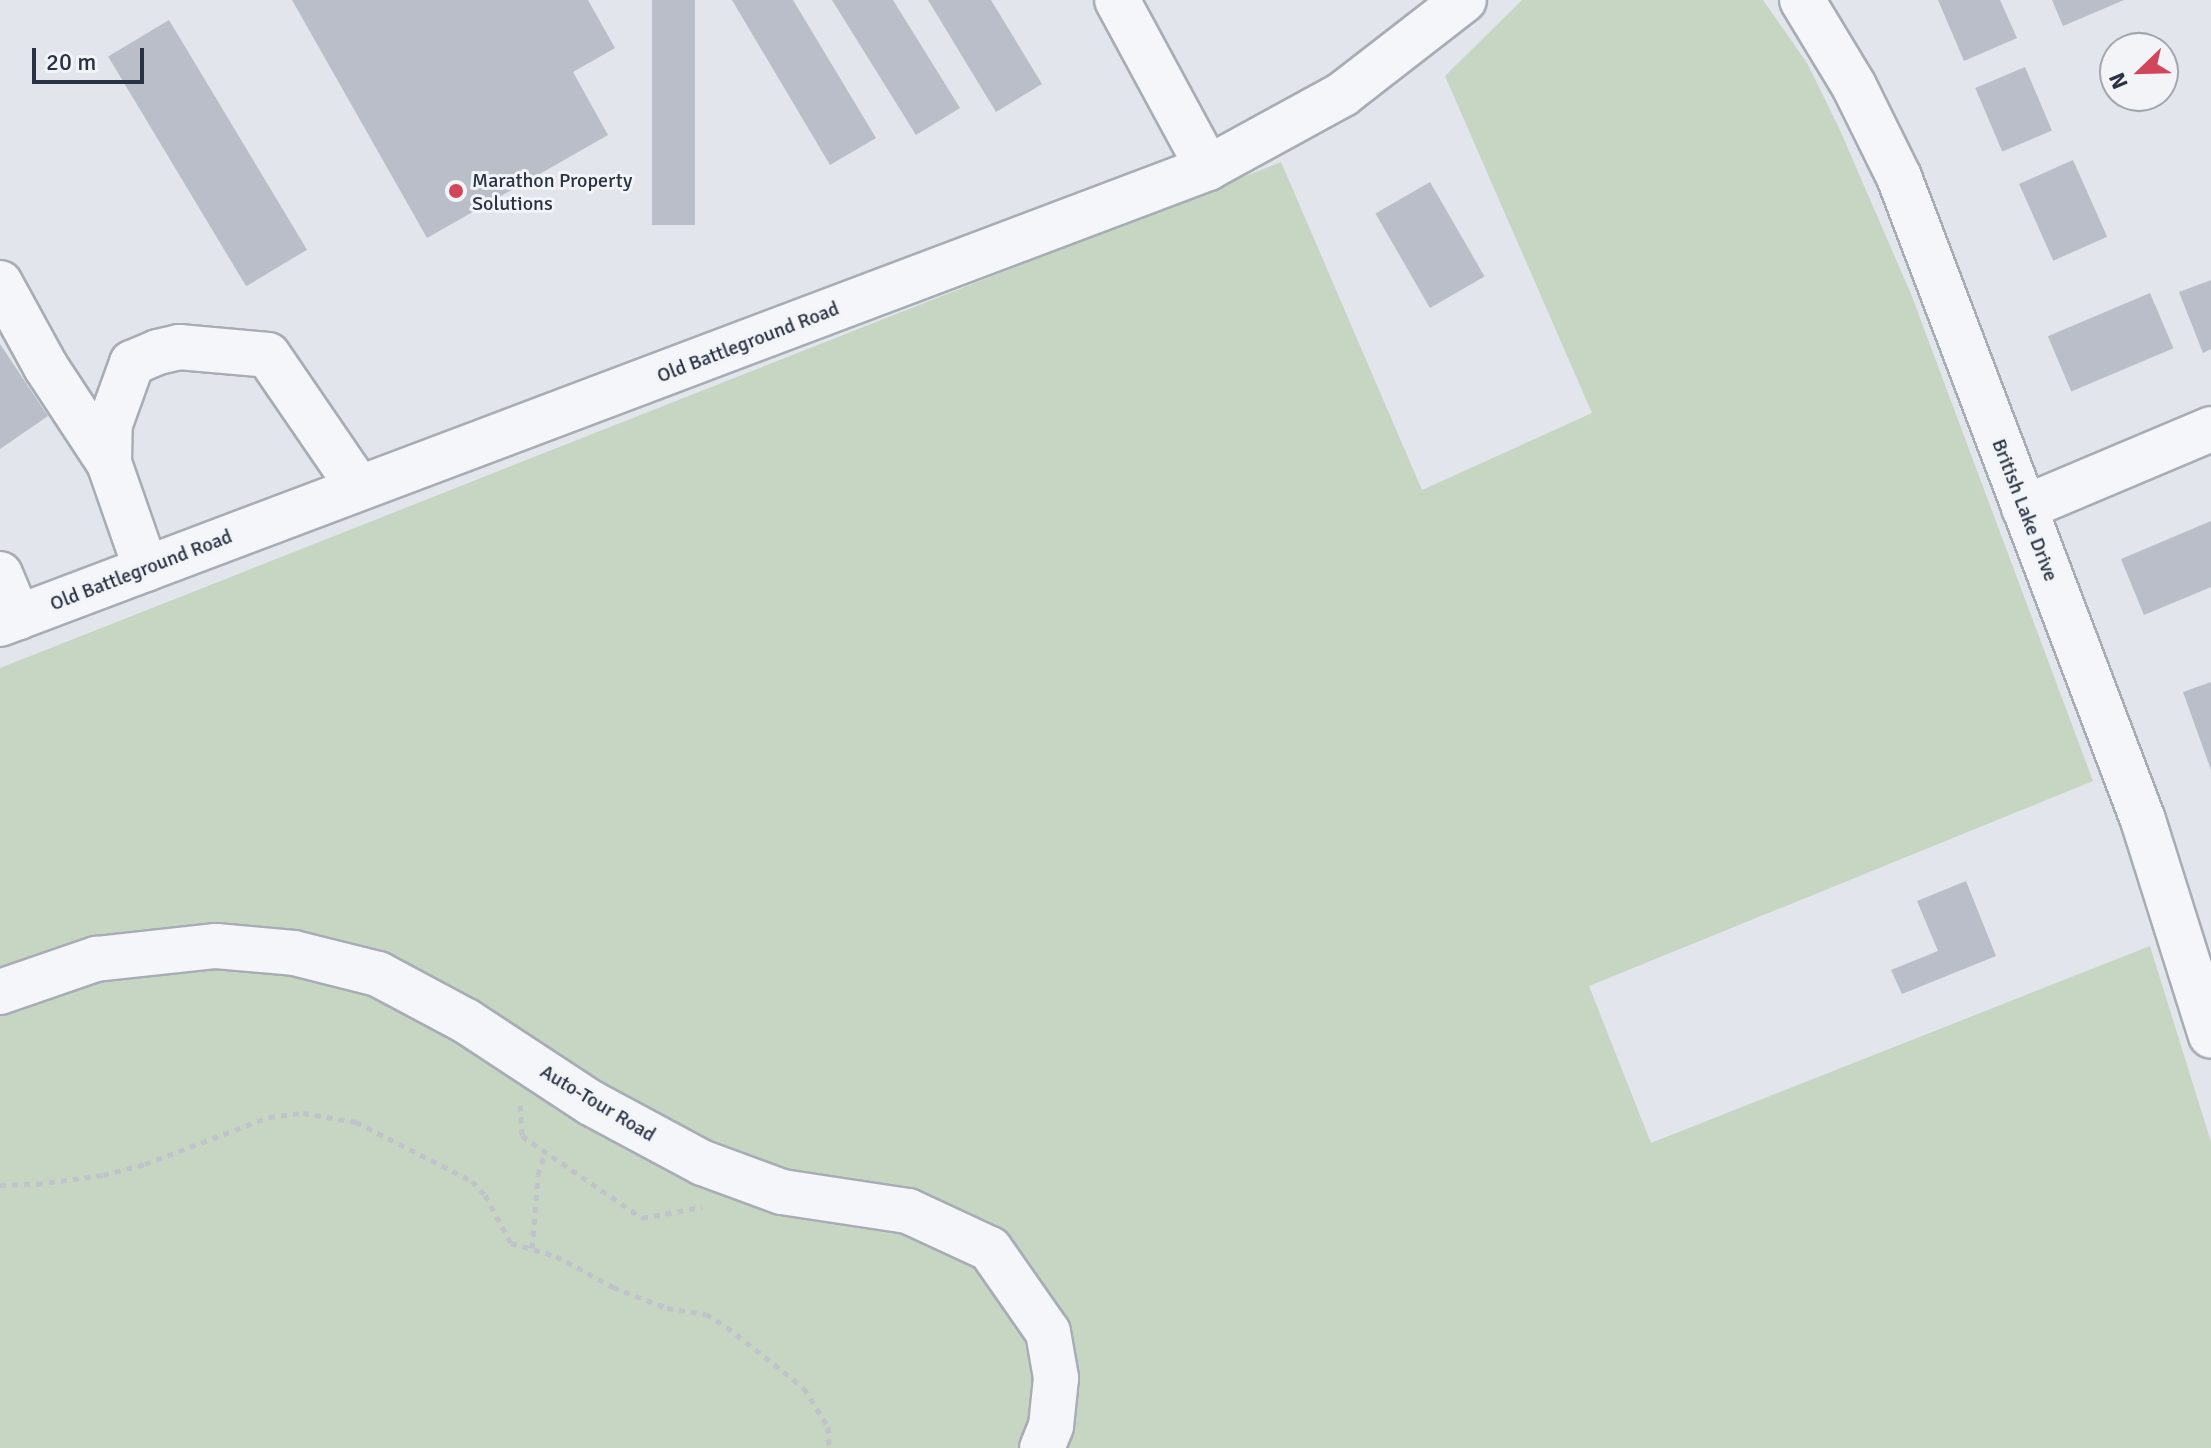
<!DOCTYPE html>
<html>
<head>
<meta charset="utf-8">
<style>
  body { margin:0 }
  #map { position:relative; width:2211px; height:1448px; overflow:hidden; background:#e2e5eb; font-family:Signika,sans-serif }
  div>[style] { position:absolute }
  .green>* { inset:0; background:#c7d5c3 }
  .building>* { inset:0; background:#b9bec8; transform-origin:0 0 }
  .path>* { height:5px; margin-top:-2.5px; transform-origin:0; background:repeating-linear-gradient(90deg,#c0c3ca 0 6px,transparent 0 12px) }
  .roads { filter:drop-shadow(2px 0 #a7acb5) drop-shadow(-2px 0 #a7acb5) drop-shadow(0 2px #a7acb5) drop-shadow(0 -2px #a7acb5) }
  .minor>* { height:44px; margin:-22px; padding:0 22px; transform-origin:22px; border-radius:22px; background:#f5f6f9 }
  .dots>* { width:22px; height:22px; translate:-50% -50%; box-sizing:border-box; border:4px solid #f2f4f8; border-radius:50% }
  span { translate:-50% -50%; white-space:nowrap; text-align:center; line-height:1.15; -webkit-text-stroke:6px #f2f4f8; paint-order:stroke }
  .poi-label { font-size:20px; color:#2a3343 }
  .left { translate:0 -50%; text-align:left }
  .street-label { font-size:20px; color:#2a3343 }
  .north { position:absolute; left:2099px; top:32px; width:80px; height:80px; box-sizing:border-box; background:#f2f4f8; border:2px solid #a2a7b0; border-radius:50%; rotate:247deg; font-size:22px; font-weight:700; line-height:32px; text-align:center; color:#2a3343 }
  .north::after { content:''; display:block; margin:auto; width:28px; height:36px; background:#d1465a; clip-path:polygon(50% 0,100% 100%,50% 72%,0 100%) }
  .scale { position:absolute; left:32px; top:48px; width:112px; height:36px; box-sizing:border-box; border:4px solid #2a3343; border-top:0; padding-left:10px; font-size:24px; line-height:28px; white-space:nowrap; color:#2a3343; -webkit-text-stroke:6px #f2f4f8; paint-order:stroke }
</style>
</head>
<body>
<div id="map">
  <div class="green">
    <i style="clip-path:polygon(1522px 0,1763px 0,1807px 63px,1839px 128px,1911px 294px,2093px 781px,1589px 986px,1651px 1143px,2150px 946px,2211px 1142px,2211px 1448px,0 1448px,0 668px,1281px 162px,1422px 490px,1592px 413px,1445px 76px)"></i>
  </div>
  <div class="building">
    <i style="clip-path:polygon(292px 0,588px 0,615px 48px,573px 72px,608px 135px,427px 238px)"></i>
    <i style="left:652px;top:0;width:43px;height:225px"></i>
    <i style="clip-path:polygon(732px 0,793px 0,876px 138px,830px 165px)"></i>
    <i style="clip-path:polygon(832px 0,893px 0,960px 108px,916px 135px)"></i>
    <i style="clip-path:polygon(928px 0,991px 0,1042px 84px,996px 112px)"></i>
    <i style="clip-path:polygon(1938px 0,2000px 0,2017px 38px,1964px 61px)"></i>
    <i style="clip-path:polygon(2052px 0,2124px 0,2063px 26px)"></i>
    <i style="left:169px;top:20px;width:268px;height:71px;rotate:59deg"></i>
    <i style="left:2025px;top:67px;width:69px;height:54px;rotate:67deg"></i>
    <i style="left:2073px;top:160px;width:84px;height:59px;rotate:66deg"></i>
    <i style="left:1430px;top:182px;width:109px;height:63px;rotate:60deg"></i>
    <i style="clip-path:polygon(2211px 280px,2211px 349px,2203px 353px,2179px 292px)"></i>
    <i style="left:2150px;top:293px;width:60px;height:111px;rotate:67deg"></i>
    <i style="clip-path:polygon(0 344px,48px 416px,0 449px)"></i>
    <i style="clip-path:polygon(2211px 521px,2211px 587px,2144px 615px,2121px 559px)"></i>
    <i style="clip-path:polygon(2211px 682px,2211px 770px,2183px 692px)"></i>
    <i style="clip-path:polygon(1966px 881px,1996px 956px,1902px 994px,1891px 970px,1938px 951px,1917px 901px)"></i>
  </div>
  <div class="path">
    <i style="left:520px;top:1105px;width:31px;rotate:86deg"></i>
    <i style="left:522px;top:1136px;width:145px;rotate:34.3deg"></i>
    <i style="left:642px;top:1218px;width:61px;rotate:-10.4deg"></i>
    <i style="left:0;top:1185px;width:37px;rotate:-2deg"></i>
    <i style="left:37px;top:1184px;width:67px;rotate:-7.8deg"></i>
    <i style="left:103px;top:1175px;width:43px;rotate:-14.7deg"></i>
    <i style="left:145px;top:1164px;width:133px;rotate:-20.8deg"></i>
    <i style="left:269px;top:1117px;width:34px;rotate:-7deg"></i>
    <i style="left:303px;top:1113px;width:54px;rotate:9.6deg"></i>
    <i style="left:356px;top:1122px;width:130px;rotate:27deg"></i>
    <i style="left:472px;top:1181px;width:19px;rotate:47deg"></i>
    <i style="left:485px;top:1195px;width:55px;rotate:61.6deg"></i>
    <i style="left:511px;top:1243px;width:47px;rotate:16.1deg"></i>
    <i style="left:556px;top:1256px;width:65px;rotate:28.5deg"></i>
    <i style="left:613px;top:1287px;width:58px;rotate:21.3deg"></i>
    <i style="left:667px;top:1308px;width:39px;rotate:9deg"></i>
    <i style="left:706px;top:1314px;width:25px;rotate:32deg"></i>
    <i style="left:727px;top:1327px;width:98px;rotate:38.4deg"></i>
    <i style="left:804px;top:1388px;width:46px;rotate:58.4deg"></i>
    <i style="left:828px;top:1427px;width:21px;rotate:87deg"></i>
    <i style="left:532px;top:1248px;width:73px;rotate:-85.3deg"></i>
    <i style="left:538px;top:1175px;width:24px;rotate:-73deg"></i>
  </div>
  <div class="roads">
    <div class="minor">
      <i style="left:1117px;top:0;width:191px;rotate:61.6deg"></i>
      <i style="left:1802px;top:0;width:100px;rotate:58.8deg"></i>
      <i style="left:1854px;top:86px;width:102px;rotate:63.7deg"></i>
      <i style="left:1899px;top:177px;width:688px;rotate:69.22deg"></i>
      <i style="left:2143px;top:820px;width:226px;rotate:72.5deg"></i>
      <i style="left:0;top:283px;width:96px;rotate:61.3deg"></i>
      <i style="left:46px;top:367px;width:115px;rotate:56.7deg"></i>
      <i style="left:2024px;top:508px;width:203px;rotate:-22.9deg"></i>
      <i style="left:146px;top:569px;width:112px;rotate:-109.2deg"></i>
      <i style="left:109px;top:463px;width:39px;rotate:-89deg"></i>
      <i style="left:110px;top:424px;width:65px;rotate:-70.2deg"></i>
      <i style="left:132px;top:363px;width:28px;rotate:-23deg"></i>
      <i style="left:158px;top:352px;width:22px;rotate:-13deg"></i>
      <i style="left:179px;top:347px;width:89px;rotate:5.1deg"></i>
      <i style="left:268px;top:355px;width:161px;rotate:55.6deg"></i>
      <i style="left:0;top:574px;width:47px;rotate:67.3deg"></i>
      <i style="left:0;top:624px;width:1291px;rotate:-20.68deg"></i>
      <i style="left:1208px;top:168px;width:154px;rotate:-28.7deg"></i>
      <i style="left:1343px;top:94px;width:153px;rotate:-37.8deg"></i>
      <i style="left:0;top:992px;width:102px;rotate:-19deg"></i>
      <i style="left:96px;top:959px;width:121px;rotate:-6.2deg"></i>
      <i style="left:216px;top:946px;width:78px;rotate:5.1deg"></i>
      <i style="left:294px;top:953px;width:87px;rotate:14deg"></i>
      <i style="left:378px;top:974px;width:100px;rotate:28.1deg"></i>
      <i style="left:466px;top:1021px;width:149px;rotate:33.3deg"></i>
      <i style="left:591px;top:1103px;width:127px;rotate:28.2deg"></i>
      <i style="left:703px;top:1163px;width:84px;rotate:20.2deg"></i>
      <i style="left:782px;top:1192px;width:127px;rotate:8.6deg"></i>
      <i style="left:908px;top:1211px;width:90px;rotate:24.9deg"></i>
      <i style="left:990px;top:1249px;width:101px;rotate:55.1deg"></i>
      <i style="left:1048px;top:1332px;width:47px;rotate:80.1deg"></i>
      <i style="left:1056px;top:1378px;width:48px;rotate:95.9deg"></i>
      <i style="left:1051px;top:1426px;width:24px;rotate:112deg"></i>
    </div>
  </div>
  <div class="dots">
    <i style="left:456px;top:191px;background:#d1465a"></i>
  </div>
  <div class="poi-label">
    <span class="left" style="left:472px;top:192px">Marathon Property<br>Solutions</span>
  </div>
  <div class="street-label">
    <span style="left:748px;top:342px;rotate:-21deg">Old Battleground Road</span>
    <span style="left:2025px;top:510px;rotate:69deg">British Lake Drive</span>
    <span style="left:141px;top:570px;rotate:-21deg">Old Battleground Road</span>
    <span style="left:598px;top:1103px;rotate:31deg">Auto-Tour Road</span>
  </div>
  <div class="north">N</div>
  <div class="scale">20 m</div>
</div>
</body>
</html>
